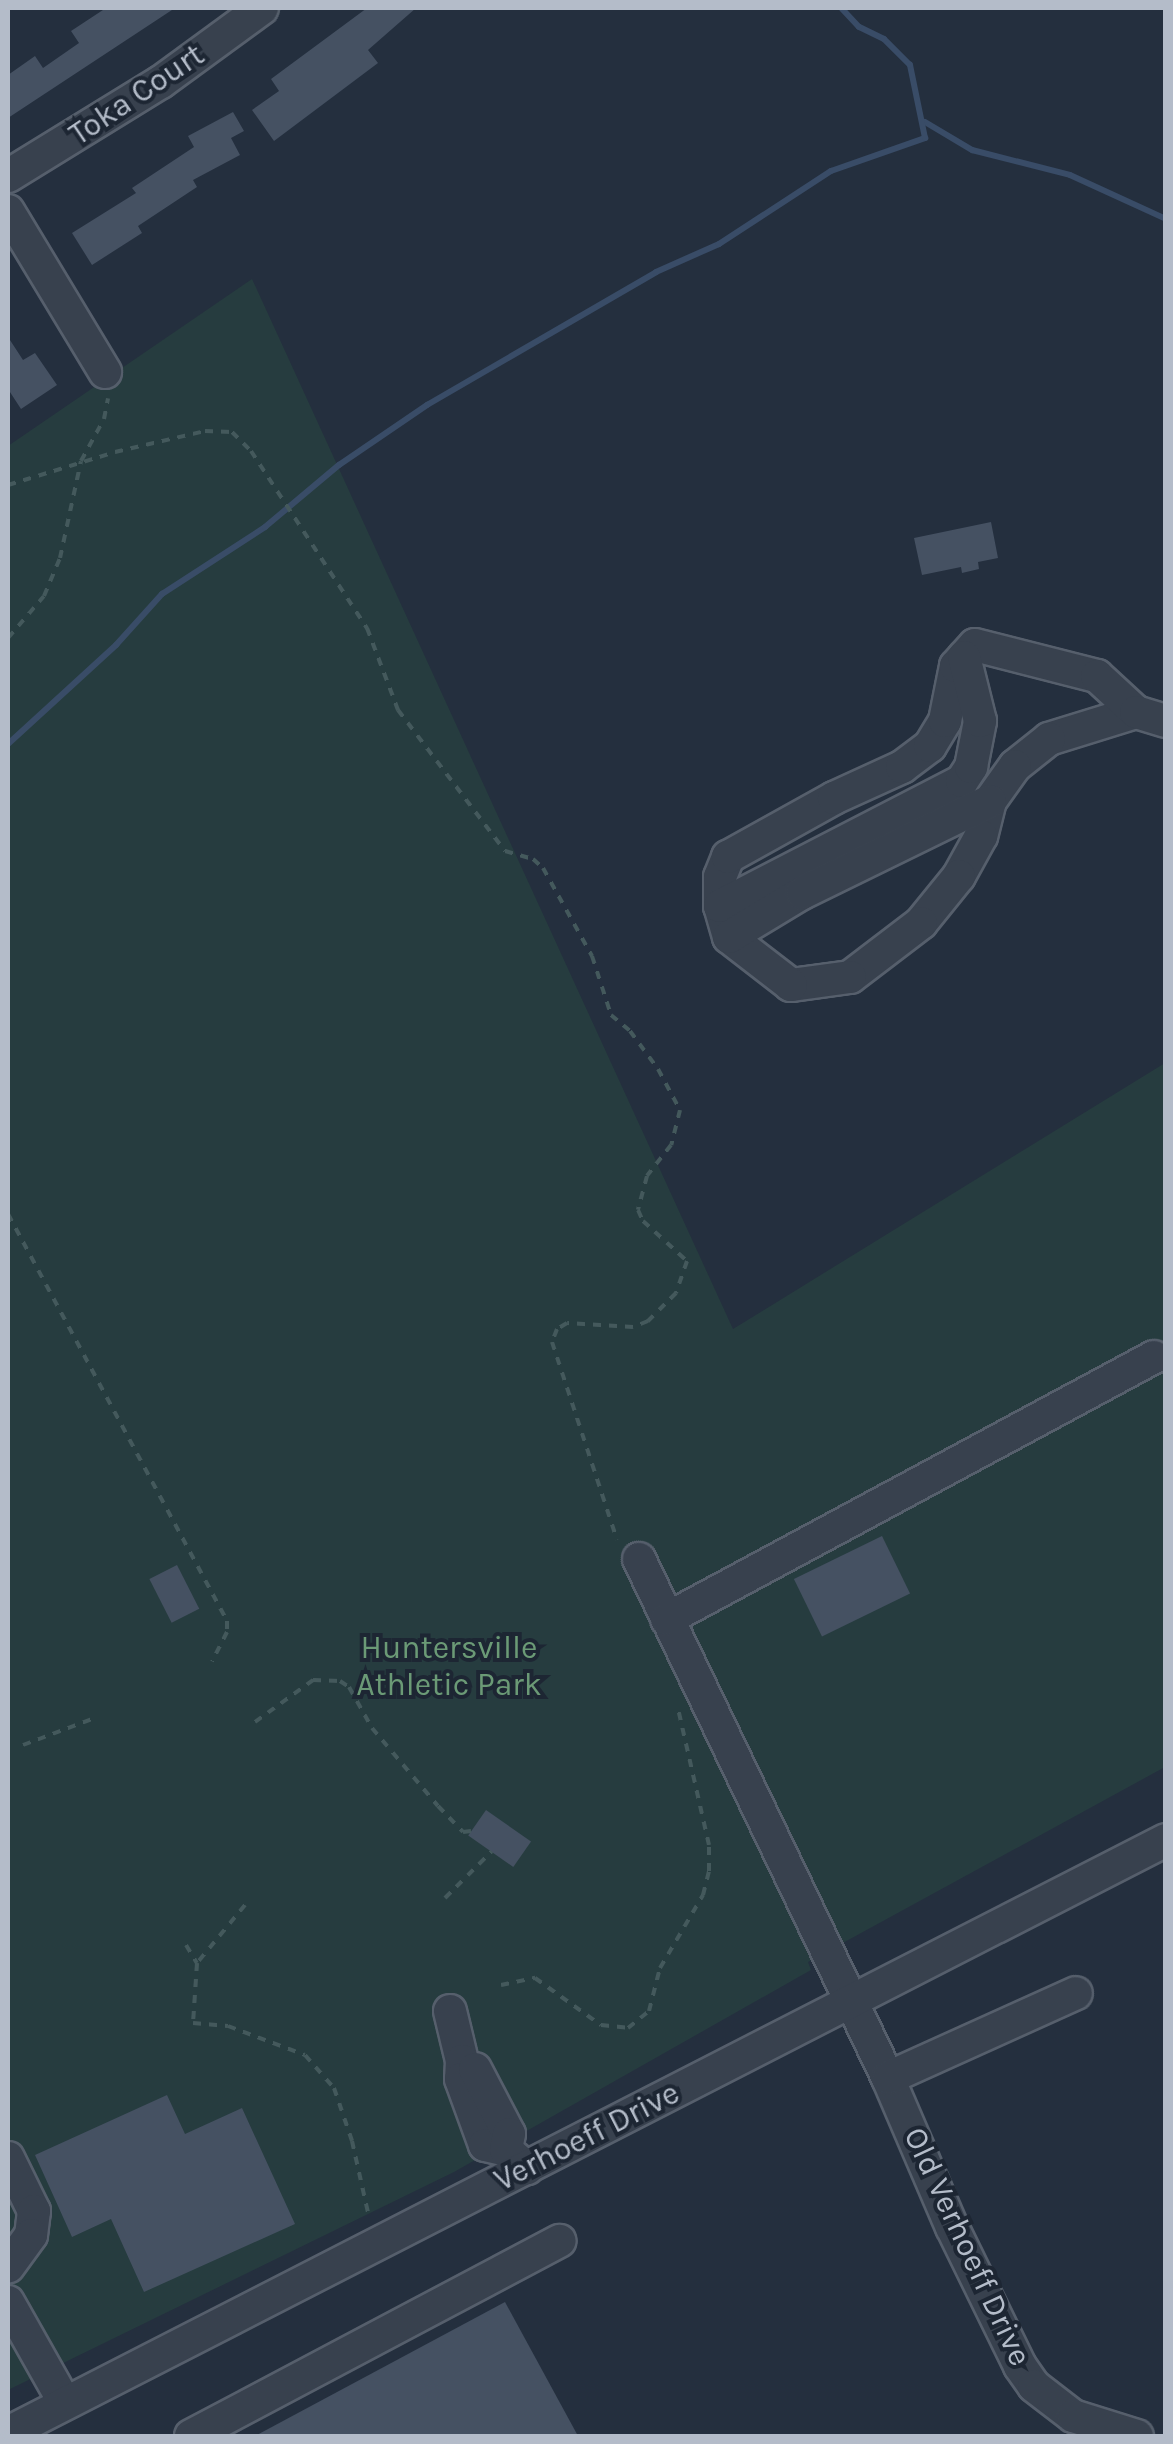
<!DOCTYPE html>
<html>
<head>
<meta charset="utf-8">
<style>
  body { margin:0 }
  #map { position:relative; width:1173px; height:2444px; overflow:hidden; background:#242f3e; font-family:Karla,sans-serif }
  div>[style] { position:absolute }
  .green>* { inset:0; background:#263c3f }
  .stream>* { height:6px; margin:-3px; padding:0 3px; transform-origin:3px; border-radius:3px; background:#394c67 }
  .building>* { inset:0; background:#455162; transform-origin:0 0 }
  .path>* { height:4px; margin-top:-2px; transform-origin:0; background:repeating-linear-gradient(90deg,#44595c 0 8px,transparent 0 16px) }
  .roads { filter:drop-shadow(2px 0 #565f6c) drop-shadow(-2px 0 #565f6c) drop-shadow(0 2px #565f6c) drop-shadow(0 -2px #565f6c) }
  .minor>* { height:32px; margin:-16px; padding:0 16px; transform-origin:16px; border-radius:16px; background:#38414e }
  span { translate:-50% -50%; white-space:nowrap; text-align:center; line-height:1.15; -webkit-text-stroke:8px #1d2633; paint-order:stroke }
  .street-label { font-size:32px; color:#b4bcc9 }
  .park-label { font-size:32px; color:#6b9a76 }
  .frame { position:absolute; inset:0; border:10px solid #b4bcc9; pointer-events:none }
</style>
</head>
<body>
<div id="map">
  <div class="green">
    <i style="clip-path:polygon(252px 279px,733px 1329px,1165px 1063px,1165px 1767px,808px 1962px,811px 1970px,454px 2172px,8px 2390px,8px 446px)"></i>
  </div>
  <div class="stream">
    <i style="left:925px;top:122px;width:55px;rotate:30.8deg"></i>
    <i style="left:972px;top:150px;width:101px;rotate:14.3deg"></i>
    <i style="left:1070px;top:175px;width:106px;rotate:24.6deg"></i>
    <i style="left:8px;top:744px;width:147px;rotate:-42.5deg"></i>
    <i style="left:116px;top:645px;width:69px;rotate:-48deg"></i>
    <i style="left:162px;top:594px;width:123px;rotate:-33deg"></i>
    <i style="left:265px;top:527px;width:97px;rotate:-40deg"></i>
    <i style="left:339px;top:465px;width:107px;rotate:-34.3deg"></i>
    <i style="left:427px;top:405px;width:265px;rotate:-30.1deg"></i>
    <i style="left:656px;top:272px;width:69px;rotate:-24deg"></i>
    <i style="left:719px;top:244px;width:134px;rotate:-33.1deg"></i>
    <i style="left:831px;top:171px;width:100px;rotate:-19.3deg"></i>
    <i style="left:925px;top:138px;width:75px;rotate:-101.6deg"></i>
    <i style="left:910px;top:65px;width:37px;rotate:-135deg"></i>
    <i style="left:884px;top:39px;width:28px;rotate:-154deg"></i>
    <i style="left:859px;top:27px;width:26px;rotate:-133deg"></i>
  </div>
  <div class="building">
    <i style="clip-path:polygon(106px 8px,175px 8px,8px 118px,8px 75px,35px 56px,43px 68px,79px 43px,71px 31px)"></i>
    <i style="clip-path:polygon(367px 8px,416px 8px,368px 50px,378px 63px,274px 141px,252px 110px,279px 91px,271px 79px)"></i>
    <i style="clip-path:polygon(233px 112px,244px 131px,231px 138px,240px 155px,193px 180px,197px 187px,138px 226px,142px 233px,92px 265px,72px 233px,136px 193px,132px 188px,194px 147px,188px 136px)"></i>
    <i style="clip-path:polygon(8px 337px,23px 360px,35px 353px,57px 385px,21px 409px,8px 389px)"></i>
    <i style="clip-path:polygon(991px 522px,998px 558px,978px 562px,979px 569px,962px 573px,961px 567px,922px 575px,914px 538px)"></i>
    <i style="left:882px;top:1536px;width:64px;height:98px;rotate:64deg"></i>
    <i style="left:177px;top:1565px;width:49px;height:31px;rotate:63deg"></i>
    <i style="left:486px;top:1810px;width:55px;height:31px;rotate:35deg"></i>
    <i style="clip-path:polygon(167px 2095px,185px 2134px,242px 2108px,295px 2224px,144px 2292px,111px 2219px,72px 2237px,35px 2155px)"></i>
    <i style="clip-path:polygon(505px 2302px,578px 2436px,255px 2436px)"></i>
  </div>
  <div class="path">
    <i style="left:8px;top:485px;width:112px;rotate:-17.1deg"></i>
    <i style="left:115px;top:452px;width:92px;rotate:-13.1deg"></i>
    <i style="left:205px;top:431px;width:27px;rotate:2deg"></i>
    <i style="left:232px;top:432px;width:27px;rotate:45deg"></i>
    <i style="left:251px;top:451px;width:212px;rotate:56.8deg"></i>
    <i style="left:367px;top:628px;width:88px;rotate:69.3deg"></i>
    <i style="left:398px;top:710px;width:177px;rotate:52.8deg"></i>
    <i style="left:505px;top:851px;width:29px;rotate:16deg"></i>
    <i style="left:533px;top:859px;width:13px;rotate:42deg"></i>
    <i style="left:543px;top:868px;width:101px;rotate:60.9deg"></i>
    <i style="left:592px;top:956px;width:62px;rotate:72.1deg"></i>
    <i style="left:611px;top:1015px;width:25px;rotate:40deg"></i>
    <i style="left:630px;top:1031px;width:47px;rotate:53.6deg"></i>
    <i style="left:658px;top:1069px;width:47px;rotate:61.8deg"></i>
    <i style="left:680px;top:1110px;width:36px;rotate:104deg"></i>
    <i style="left:671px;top:1145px;width:39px;rotate:128deg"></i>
    <i style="left:647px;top:1176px;width:35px;rotate:105deg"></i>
    <i style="left:638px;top:1210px;width:12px;rotate:66deg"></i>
    <i style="left:643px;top:1221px;width:59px;rotate:42.3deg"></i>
    <i style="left:687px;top:1261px;width:34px;rotate:109deg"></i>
    <i style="left:676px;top:1293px;width:40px;rotate:135deg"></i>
    <i style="left:648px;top:1321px;width:16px;rotate:158deg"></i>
    <i style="left:633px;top:1327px;width:66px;rotate:-176.5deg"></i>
    <i style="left:567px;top:1323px;width:12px;rotate:149deg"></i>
    <i style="left:557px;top:1329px;width:14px;rotate:111deg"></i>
    <i style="left:552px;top:1342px;width:208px;rotate:71.8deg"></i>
    <i style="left:8px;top:638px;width:55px;rotate:-49.4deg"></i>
    <i style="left:44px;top:596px;width:41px;rotate:-67.2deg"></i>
    <i style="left:60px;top:558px;width:99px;rotate:-77.8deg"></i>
    <i style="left:81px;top:461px;width:48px;rotate:-61.3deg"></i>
    <i style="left:104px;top:419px;width:21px;rotate:-79deg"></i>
    <i style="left:8px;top:1214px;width:462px;rotate:61.7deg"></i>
    <i style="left:227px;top:1621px;width:11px;rotate:90deg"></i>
    <i style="left:227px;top:1632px;width:33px;rotate:117deg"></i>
    <i style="left:255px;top:1722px;width:72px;rotate:-35.9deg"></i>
    <i style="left:313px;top:1680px;width:27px;rotate:2deg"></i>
    <i style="left:340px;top:1681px;width:11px;rotate:34deg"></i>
    <i style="left:349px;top:1687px;width:47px;rotate:60.7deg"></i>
    <i style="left:372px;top:1728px;width:102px;rotate:49.8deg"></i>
    <i style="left:438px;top:1806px;width:36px;rotate:46deg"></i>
    <i style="left:463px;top:1832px;width:8px;rotate:-7deg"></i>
    <i style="left:23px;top:1745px;width:77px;rotate:-20.6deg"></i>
    <i style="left:445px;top:1898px;width:66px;rotate:-45deg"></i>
    <i style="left:245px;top:1905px;width:75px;rotate:129.6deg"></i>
    <i style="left:197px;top:1963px;width:60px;rotate:93.8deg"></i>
    <i style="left:193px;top:2023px;width:35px;rotate:5deg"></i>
    <i style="left:228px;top:2026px;width:82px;rotate:20.6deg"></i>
    <i style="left:305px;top:2055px;width:44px;rotate:48.7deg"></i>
    <i style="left:334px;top:2088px;width:56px;rotate:71.2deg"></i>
    <i style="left:352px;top:2141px;width:78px;rotate:77.4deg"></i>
    <i style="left:186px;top:1945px;width:21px;rotate:59deg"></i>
    <i style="left:501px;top:1985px;width:35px;rotate:-12deg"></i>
    <i style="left:535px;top:1978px;width:81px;rotate:35.5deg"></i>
    <i style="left:601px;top:2025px;width:27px;rotate:6deg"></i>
    <i style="left:628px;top:2028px;width:27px;rotate:-39deg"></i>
    <i style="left:649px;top:2011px;width:44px;rotate:-75.7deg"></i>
    <i style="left:660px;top:1968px;width:85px;rotate:-59.5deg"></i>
    <i style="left:703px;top:1895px;width:25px;rotate:-76deg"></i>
    <i style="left:709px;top:1871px;width:26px;rotate:-90deg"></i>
    <i style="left:709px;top:1845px;width:139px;rotate:-102.8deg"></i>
  </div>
  <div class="roads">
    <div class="minor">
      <i style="left:8px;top:176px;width:180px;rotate:-31.6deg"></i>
      <i style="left:161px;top:82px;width:125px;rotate:-36.2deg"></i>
      <i style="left:8px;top:211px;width:188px;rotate:58.9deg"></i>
      <i style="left:1136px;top:712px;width:91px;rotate:162.8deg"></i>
      <i style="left:1049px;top:739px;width:43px;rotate:141.5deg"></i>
      <i style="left:1015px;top:766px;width:43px;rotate:125.5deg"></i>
      <i style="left:990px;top:801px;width:36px;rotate:104deg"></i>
      <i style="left:981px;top:836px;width:46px;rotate:118.8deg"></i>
      <i style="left:959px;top:876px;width:60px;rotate:129deg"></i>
      <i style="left:921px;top:923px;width:89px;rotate:142.7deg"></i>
      <i style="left:850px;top:977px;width:60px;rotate:172.3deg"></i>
      <i style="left:791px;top:985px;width:78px;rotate:-142.3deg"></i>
      <i style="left:729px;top:937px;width:32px;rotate:-106deg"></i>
      <i style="left:720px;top:906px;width:29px;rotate:-90deg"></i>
      <i style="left:720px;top:877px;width:22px;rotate:-68deg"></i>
      <i style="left:728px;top:857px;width:121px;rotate:-29.1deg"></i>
      <i style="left:834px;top:798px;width:75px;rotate:-24.5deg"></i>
      <i style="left:902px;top:767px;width:35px;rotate:-37deg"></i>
      <i style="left:930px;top:746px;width:29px;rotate:-59deg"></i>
      <i style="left:945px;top:721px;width:56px;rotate:-78.7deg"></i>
      <i style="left:956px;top:666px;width:28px;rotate:-48deg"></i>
      <i style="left:975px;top:645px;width:126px;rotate:14.3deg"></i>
      <i style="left:1097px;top:676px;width:53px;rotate:42.7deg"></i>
      <i style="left:1136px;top:712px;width:31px;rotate:17deg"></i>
      <i style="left:720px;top:906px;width:272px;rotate:-27.3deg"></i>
      <i style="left:962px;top:781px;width:17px;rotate:-57deg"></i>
      <i style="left:971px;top:767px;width:47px;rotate:-78.9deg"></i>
      <i style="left:980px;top:721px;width:66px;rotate:-104deg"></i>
      <i style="left:729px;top:937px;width:85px;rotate:-31.1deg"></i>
      <i style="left:802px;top:893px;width:209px;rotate:-26.1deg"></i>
      <i style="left:639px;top:1559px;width:576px;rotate:64.37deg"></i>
      <i style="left:888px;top:2078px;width:162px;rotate:66.8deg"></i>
      <i style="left:952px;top:2227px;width:155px;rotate:63.9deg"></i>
      <i style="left:1020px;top:2366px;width:24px;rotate:55deg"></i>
      <i style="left:1034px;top:2386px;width:49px;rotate:37.6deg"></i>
      <i style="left:1073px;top:2416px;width:67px;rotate:17.4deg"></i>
      <i style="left:667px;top:1619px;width:553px;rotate:-28.28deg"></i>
      <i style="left:450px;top:2011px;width:51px;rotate:76.5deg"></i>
      <i style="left:462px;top:2061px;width:18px;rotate:93deg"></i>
      <i style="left:461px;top:2079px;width:70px;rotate:70deg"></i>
      <i style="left:485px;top:2145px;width:22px;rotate:13deg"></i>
      <i style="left:506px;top:2150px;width:28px;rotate:41deg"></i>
      <i style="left:475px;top:2069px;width:73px;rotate:62.4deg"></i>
      <i style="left:509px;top:2134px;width:16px;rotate:101deg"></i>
      <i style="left:888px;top:2078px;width:206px;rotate:-24.3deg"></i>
      <i style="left:8px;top:2158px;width:59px;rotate:63.9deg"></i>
      <i style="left:34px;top:2211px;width:24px;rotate:97deg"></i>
      <i style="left:31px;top:2235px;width:39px;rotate:126deg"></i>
      <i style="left:8px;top:2302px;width:116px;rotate:60.6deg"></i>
      <i style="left:8px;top:2433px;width:1301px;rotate:-27.12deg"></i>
      <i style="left:191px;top:2436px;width:417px;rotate:-27.9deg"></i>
    </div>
  </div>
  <div class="street-label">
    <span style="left:137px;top:95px;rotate:-34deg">Toka Court</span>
    <span style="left:587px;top:2137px;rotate:-27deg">Verhoeff Drive</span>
    <span style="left:967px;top:2247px;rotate:65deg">Old Verhoeff Drive</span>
  </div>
  <div class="park-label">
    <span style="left:449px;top:1667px">Huntersville<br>Athletic Park</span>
  </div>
  <div class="frame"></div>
</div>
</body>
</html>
